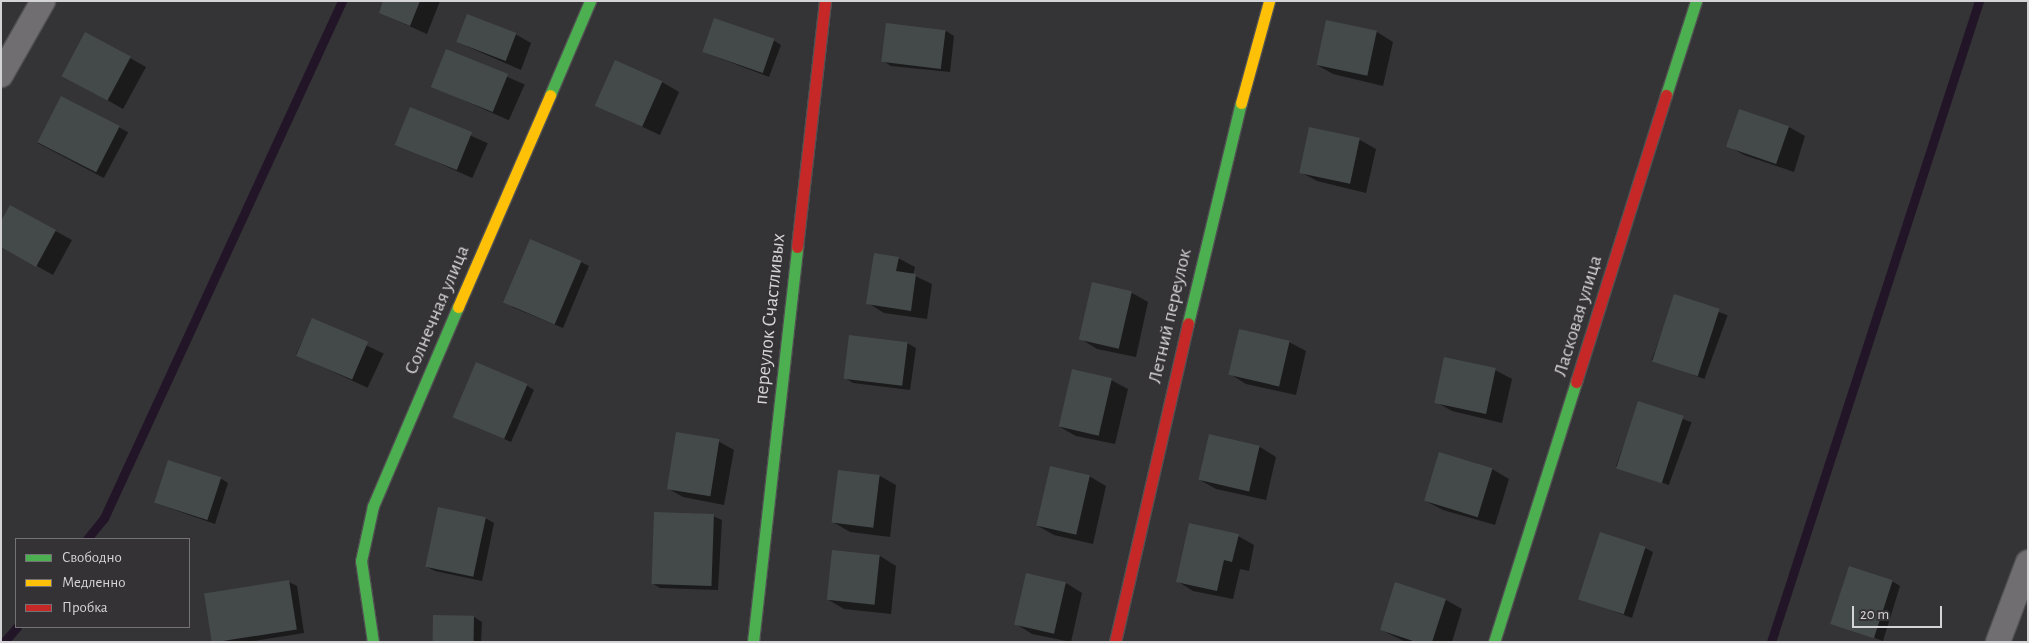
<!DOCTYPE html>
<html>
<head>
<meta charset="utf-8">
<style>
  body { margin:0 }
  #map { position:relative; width:2029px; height:643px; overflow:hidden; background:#343335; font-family:"Alegreya Sans",sans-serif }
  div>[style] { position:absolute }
  .shadow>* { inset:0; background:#0007; transform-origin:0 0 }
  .stream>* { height:9px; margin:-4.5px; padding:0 4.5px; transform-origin:4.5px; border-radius:4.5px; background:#221528 }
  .building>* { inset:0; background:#444a4a; transform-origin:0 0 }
  .roads { filter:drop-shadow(1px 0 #515052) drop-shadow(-1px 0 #515052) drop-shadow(0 1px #515052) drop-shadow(0 -1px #515052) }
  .street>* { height:24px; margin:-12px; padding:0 12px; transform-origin:12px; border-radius:12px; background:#706e70 }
  .fast>* { height:11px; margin:-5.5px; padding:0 5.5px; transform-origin:5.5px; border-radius:5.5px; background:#4caf50 }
  .slow>* { height:11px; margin:-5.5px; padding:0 5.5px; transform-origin:5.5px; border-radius:5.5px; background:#ffc107 }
  .jam>* { height:11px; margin:-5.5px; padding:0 5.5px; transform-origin:5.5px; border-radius:5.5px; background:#c62828 }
  span { translate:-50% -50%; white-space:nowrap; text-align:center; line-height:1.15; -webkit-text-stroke:4px #353236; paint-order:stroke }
  .street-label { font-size:20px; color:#d4d3d5 }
  .frame { position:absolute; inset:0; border:2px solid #d4d3d5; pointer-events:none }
  .legend { position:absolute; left:15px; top:538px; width:175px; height:90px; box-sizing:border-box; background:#353236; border:1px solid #757276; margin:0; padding:6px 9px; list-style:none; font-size:15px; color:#d4d3d5 }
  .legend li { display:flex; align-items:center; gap:10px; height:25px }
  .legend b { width:25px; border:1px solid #757276 }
  .scale { position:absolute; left:1852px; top:606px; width:90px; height:22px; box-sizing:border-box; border:2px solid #d4d3d5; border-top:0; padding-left:6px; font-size:15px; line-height:18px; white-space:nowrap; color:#d4d3d5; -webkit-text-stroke:4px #353236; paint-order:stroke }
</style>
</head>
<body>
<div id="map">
  <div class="shadow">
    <i style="clip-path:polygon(385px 1px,440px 1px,427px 34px,380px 13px)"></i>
    <i style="clip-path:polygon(1327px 21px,1377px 32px,1393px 42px,1383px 86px,1333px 74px,1317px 65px)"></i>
    <i style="clip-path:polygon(946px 31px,954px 36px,950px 72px,891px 66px,883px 61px)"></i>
    <i style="clip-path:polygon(515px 34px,531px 43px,521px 70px,457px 42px)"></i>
    <i style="clip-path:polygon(773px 40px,781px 45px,769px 77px,703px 52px)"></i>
    <i style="left:447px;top:50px;width:85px;height:39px;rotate:24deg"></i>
    <i style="clip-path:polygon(130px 58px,146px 67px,123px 109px,79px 84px)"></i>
    <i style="clip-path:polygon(662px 82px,679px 92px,660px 135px,597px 106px)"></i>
    <i style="left:62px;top:97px;width:75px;height:52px;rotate:28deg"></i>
    <i style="left:411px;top:109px;width:84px;height:38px;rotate:24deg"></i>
    <i style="clip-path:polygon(1739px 111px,1789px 127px,1805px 136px,1794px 172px,1744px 155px,1728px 146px)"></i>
    <i style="clip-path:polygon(1360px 140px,1376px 149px,1366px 193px,1317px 181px,1300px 172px)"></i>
    <i style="clip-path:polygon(11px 207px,72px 240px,53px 275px,1px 246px)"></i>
    <i style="clip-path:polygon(898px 258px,915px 267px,913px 275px,932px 284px,927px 319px,884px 313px,868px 303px)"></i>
    <i style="clip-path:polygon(581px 262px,589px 266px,563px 328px,512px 307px)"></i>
    <i style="clip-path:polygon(1093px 284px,1132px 293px,1148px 302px,1136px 357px,1097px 349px,1081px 339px)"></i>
    <i style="left:1675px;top:296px;width:56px;height:68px;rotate:20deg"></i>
    <i style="left:312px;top:320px;width:79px;height:38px;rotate:25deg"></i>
    <i style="clip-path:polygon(1289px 342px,1306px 351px,1296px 395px,1246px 384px,1230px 374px)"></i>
    <i style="clip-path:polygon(907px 343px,916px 348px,910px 390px,853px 383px,845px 378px)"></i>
    <i style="clip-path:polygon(1495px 370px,1512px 379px,1502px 423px,1452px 411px,1436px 402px)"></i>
    <i style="clip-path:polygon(1111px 380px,1128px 389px,1115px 444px,1076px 436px,1060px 427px)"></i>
    <i style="clip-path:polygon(526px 385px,534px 390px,511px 442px,462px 421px)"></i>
    <i style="left:1639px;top:403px;width:56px;height:67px;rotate:20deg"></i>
    <i style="clip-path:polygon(718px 441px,734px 450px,724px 505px,683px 497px,667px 488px)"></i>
    <i style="clip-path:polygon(1260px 447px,1276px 457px,1266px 500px,1216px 489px,1200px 480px)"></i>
    <i style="clip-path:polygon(1492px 469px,1509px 479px,1495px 525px,1443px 510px,1426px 501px)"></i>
    <i style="clip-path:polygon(880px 476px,896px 485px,890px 537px,850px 532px,833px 522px)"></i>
    <i style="clip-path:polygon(1089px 476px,1106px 486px,1093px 544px,1054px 535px,1038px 526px)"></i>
    <i style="clip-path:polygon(220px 478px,228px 483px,215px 524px,155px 503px)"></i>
    <i style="clip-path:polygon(713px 516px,722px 520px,718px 590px,660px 588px,652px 583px)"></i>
    <i style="clip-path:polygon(485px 518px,494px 523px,482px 581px,435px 571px,427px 567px)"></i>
    <i style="clip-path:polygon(1238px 536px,1254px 545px,1249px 571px,1240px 569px,1233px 599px,1193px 591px,1177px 581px)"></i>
    <i style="clip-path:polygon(1645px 548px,1653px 552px,1632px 618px,1579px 598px)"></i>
    <i style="clip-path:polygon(880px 556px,896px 566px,891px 614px,844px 609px,827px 599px)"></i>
    <i style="clip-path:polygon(1892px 581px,1900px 586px,1883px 641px,1833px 623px)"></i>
    <i style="clip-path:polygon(289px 582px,297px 586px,304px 633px,247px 642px,212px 641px)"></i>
    <i style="clip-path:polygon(1066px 583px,1082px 593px,1071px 642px,1032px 634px,1016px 624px)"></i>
    <i style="clip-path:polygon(1396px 584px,1446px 600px,1462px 609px,1452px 642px,1406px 642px,1381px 630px)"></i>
    <i style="clip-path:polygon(474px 617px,482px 622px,481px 642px,434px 642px)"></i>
  </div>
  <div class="stream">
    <i style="left:87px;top:539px;width:27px;rotate:-51deg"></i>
    <i style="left:104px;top:518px;width:569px;rotate:-65.28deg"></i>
    <i style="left:4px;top:642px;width:20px;rotate:-49deg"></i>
    <i style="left:1771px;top:642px;width:674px;rotate:-72.02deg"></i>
  </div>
  <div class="building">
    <i style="clip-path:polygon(383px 1px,420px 1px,410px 26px,379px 13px)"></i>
    <i style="left:467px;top:14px;width:53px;height:30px;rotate:21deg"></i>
    <i style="left:714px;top:18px;width:64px;height:36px;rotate:19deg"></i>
    <i style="left:1326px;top:20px;width:52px;height:46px;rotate:12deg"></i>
    <i style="left:886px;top:23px;width:60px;height:39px;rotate:7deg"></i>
    <i style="left:85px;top:32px;width:52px;height:50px;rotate:28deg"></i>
    <i style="left:446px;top:49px;width:67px;height:41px;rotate:22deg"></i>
    <i style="left:615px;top:60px;width:52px;height:50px;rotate:24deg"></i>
    <i style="left:61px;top:96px;width:66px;height:52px;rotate:27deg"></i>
    <i style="left:410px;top:107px;width:67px;height:41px;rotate:22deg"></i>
    <i style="left:1739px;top:109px;width:53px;height:40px;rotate:19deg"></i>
    <i style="left:1309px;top:127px;width:52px;height:47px;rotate:12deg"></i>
    <i style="clip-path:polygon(10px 205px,56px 230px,36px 267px,1px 247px,1px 221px)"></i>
    <i style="left:530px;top:239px;width:56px;height:69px;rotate:23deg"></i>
    <i style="clip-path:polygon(874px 253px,899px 257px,896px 271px,916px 274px,911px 311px,866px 304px)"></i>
    <i style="left:1092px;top:282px;width:41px;height:59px;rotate:13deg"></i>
    <i style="left:1674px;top:294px;width:48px;height:71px;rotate:18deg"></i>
    <i style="left:312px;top:318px;width:61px;height:41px;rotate:23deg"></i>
    <i style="left:1239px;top:329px;width:52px;height:47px;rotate:13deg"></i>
    <i style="left:849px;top:335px;width:59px;height:44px;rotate:7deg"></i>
    <i style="left:1444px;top:357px;width:53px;height:47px;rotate:12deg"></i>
    <i style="left:476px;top:362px;width:56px;height:60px;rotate:23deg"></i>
    <i style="left:1072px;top:369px;width:41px;height:59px;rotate:13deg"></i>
    <i style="left:1638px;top:401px;width:48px;height:71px;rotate:18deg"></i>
    <i style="left:676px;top:432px;width:44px;height:58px;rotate:9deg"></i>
    <i style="left:1209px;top:434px;width:52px;height:47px;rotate:13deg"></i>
    <i style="left:1439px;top:452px;width:56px;height:51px;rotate:17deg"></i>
    <i style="left:168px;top:460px;width:56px;height:45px;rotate:18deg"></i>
    <i style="left:1050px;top:466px;width:41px;height:61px;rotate:13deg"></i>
    <i style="left:838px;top:470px;width:42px;height:53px;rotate:7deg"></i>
    <i style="left:438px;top:507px;width:49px;height:61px;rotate:12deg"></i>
    <i style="left:654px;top:512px;width:60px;height:72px;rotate:2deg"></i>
    <i style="clip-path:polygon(1189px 523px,1239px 534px,1232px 562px,1224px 560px,1217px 591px,1176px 582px)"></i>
    <i style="left:1600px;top:532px;width:48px;height:71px;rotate:18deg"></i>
    <i style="left:832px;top:550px;width:48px;height:50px;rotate:6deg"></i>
    <i style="left:1849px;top:566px;width:46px;height:61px;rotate:18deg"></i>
    <i style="left:1026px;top:573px;width:41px;height:53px;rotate:13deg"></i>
    <i style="left:289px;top:580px;width:50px;height:86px;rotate:81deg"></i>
    <i style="clip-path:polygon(1395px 582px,1446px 599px,1432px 642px,1416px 642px,1380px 630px)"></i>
    <i style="left:433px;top:615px;width:41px;height:27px;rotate:1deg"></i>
  </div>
  <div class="roads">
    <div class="street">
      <i style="left:1px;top:75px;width:85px;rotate:-60.4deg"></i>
      <i style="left:1998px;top:642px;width:85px;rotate:-69.4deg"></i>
    </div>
    <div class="fast">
      <i style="left:550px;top:95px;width:102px;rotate:-66.9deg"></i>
      <i style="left:1666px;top:95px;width:99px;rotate:-72.3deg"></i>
      <i style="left:1188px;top:323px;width:226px;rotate:-76.5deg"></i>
      <i style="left:373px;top:642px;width:82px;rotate:-98.4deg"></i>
      <i style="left:361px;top:561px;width:56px;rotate:-77.7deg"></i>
      <i style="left:373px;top:506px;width:216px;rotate:-66.9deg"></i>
      <i style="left:753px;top:642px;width:397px;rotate:-83.6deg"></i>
      <i style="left:1494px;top:642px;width:273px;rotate:-72.5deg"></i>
    </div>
    <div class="slow">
      <i style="left:1241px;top:103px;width:106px;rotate:-74.6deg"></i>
      <i style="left:458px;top:307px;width:231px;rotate:-66.5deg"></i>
    </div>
    <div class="jam">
      <i style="left:797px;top:247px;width:248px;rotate:-83.5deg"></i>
      <i style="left:1576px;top:382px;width:301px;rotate:-72.6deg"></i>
      <i style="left:1115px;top:642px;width:327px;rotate:-77.1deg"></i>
    </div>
  </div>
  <div class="street-label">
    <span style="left:437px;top:310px;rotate:-67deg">Солнечная улица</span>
    <span style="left:1170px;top:316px;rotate:-77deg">Летний переулок</span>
    <span style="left:1578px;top:316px;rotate:-73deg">Ласковая улица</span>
    <span style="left:770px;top:319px;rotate:-84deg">переулок Счастливых</span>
  </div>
  <div class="frame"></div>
  <ul class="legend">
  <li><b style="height:6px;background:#4caf50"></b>Свободно</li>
  <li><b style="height:6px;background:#ffc107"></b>Медленно</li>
  <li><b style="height:6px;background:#c62828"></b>Пробка</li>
  </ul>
  <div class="scale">20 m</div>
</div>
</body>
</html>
